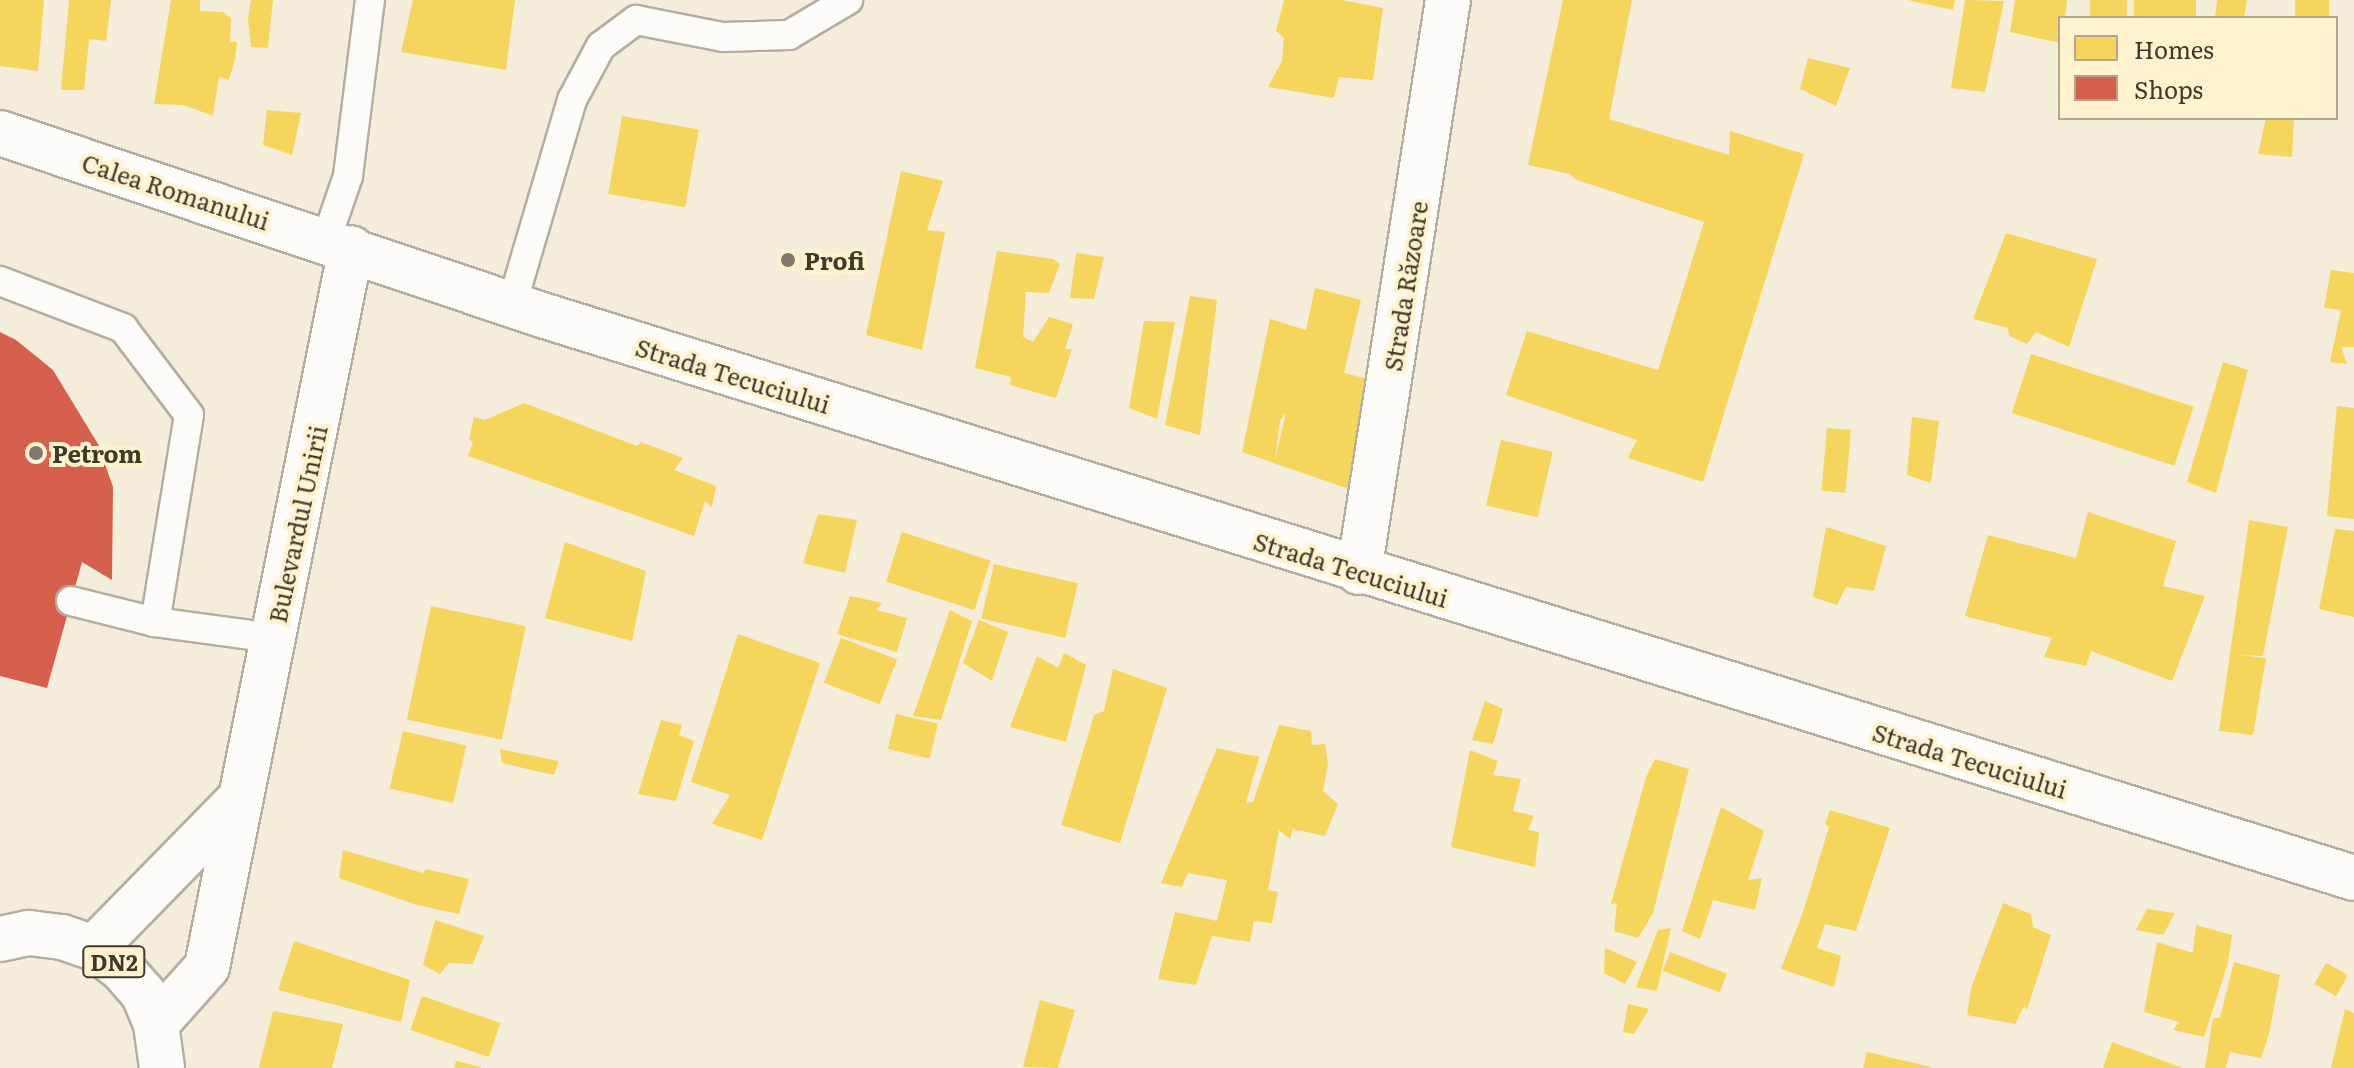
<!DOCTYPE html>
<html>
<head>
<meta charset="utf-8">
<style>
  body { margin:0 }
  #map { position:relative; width:2354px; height:1068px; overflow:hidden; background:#f3edd9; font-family:Literata,serif }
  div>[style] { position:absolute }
  .homes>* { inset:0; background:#f6d55c; transform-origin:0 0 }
  .shops>* { inset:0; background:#d6604d }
  .roads { filter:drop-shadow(2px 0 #b3ae9f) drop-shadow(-2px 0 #b3ae9f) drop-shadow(0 2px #b3ae9f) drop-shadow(0 -2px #b3ae9f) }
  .service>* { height:28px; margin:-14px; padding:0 14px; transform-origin:14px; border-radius:14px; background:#fdfcf9 }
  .minor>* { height:44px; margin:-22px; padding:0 22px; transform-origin:22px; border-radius:22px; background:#fdfcf9 }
  .secondary>* { height:44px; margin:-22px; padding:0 22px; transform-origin:22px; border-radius:22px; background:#fdfcf9 }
  .primary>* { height:44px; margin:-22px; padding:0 22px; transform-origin:22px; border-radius:22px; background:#fdfcf9 }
  .dots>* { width:22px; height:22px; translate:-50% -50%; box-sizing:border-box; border:4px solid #fef3ce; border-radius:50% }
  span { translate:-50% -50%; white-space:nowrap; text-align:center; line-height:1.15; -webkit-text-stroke:8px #fef3ce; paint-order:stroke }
  .shield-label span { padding:2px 6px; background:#fef3ce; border:2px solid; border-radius:6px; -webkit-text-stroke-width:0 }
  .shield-label { font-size:22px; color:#3e3a2b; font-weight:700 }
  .street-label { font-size:24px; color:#3e3a2b }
  .poi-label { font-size:24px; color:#3e3a2b; font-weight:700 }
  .left { translate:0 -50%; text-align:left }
  .legend { position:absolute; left:2058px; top:16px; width:280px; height:104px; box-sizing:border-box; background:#fef3ce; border:2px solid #b1a98d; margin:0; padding:10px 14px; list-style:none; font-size:24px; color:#3e3a2b }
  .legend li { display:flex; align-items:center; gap:16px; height:40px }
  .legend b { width:40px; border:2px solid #b1a98d }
</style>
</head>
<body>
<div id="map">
  <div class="homes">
    <i style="clip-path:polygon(0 0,44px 0,38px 71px,0 66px)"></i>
    <i style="clip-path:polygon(69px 0,111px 0,106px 41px,89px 39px,84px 90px,61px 90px)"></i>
    <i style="clip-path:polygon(171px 0,200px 0,200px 11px,223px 12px,231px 18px,230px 42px,237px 42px,235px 59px,229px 80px,219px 77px,213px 116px,184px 105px,154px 104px)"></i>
    <i style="clip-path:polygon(251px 0,273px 0,268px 48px,251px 47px,248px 20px)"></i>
    <i style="clip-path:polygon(413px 0,515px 0,506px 70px,401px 52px)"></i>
    <i style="clip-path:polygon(1284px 0,1341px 0,1383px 8px,1373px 80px,1339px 77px,1334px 98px,1268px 87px,1282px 61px,1284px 38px,1276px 31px)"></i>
    <i style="clip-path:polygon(1563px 0,1632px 0,1609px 119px,1729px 155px,1730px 131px,1804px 154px,1703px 482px,1628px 458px,1637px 440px,1506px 395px,1527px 331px,1658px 370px,1704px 222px,1577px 180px,1570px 174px,1528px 165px)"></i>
    <i style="clip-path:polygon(1908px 0,1955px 0,1953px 10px)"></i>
    <i style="clip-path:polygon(1965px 0,2004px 1px,1985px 92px,1951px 88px)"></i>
    <i style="clip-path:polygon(2015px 0,2067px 0,2065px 18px,2060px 18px,2060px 43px,2010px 32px)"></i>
    <i style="left:2090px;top:0;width:37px;height:18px"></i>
    <i style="left:2134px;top:0;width:62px;height:18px"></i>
    <i style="clip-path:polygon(2217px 0,2247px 0,2244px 18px,2215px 18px)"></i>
    <i style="left:2295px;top:0;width:34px;height:18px"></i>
    <i style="clip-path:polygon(1808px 58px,1850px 68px,1836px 106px,1800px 89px)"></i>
    <i style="clip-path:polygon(267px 110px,301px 113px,292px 155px,263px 145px)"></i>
    <i style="left:622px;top:116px;width:78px;height:79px;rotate:10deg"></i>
    <i style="clip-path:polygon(2266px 118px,2294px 118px,2292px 157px,2258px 154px)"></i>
    <i style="clip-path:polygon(901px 171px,943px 181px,927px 230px,945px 232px,922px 350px,866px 335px)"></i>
    <i style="clip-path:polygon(2006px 233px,2097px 259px,2069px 347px,2036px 332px,2027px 344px,2009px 336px,2008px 328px,1973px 319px)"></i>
    <i style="clip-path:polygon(997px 251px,1053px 259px,1060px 264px,1049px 293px,1026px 292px,1023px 337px,1033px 342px,1049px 317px,1073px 324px,1065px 349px,1072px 349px,1056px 398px,1010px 385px,1011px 377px,975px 368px)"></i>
    <i style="clip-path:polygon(1076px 253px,1104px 257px,1094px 299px,1070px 298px)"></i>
    <i style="clip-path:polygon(2331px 270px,2354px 273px,2354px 347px,2341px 347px,2347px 364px,2330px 362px,2341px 310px,2324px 308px)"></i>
    <i style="clip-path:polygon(evenodd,1315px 288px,1361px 300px,1344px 373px,1376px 381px,1358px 485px,1349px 489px,1242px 452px,1270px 319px,1306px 330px,1315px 288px,1286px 413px,1275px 460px,1280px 420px,1286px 413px)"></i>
    <i style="clip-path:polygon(1190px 296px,1217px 300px,1200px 435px,1165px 425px)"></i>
    <i style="clip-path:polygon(1144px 321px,1175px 322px,1157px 419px,1129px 408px)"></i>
    <i style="left:2031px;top:354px;width:171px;height:62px;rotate:18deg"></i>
    <i style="clip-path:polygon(2223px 362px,2248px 370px,2216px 493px,2187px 482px)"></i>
    <i style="clip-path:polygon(524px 403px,637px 446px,641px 442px,683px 458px,674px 470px,716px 486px,712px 507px,705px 501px,694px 536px,468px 456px,473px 442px,469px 439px,474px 417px,485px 420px)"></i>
    <i style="clip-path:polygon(2337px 406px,2354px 408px,2354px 519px,2327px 516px)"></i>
    <i style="clip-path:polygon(1912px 417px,1939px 421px,1931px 483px,1907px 475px)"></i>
    <i style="left:1827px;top:428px;width:24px;height:63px;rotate:5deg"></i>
    <i style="left:1501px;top:440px;width:53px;height:67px;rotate:13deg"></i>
    <i style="clip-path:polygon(2088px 512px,2176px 541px,2163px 586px,2205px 596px,2172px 681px,2091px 651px,2086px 666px,2044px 657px,2052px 638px,1965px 616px,1988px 535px,2076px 558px)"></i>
    <i style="clip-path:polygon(818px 514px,857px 520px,845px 573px,803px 563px)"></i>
    <i style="clip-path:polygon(2249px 520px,2288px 527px,2263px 656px,2239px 655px,2266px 658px,2253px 735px,2219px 731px)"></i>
    <i style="clip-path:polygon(1826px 527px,1886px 546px,1874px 591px,1846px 587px,1837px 605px,1813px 597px)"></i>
    <i style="clip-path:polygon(2335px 529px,2354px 531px,2354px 617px,2319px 609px)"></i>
    <i style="left:902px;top:532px;width:93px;height:52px;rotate:18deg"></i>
    <i style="clip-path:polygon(565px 542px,646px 571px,632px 641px,545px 618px)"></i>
    <i style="left:994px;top:564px;width:86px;height:56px;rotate:13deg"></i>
    <i style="clip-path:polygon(850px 596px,882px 603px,876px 610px,907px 618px,897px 652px,837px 634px)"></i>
    <i style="left:431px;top:606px;width:97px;height:116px;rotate:12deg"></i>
    <i style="clip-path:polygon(950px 610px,972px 621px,941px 720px,913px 716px)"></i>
    <i style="clip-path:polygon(979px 620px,1008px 632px,992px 681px,963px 663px)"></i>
    <i style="clip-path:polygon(738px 634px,820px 663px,762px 840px,712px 824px,730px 795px,691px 782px)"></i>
    <i style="left:841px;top:638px;width:60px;height:48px;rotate:21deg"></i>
    <i style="clip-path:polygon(1064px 653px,1086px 665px,1066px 742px,1010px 727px,1037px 656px,1058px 668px)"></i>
    <i style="clip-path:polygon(1113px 669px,1167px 688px,1120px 843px,1061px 825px,1094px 715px,1104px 711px)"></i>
    <i style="clip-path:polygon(1485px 701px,1503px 709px,1493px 744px,1472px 740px)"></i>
    <i style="left:896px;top:714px;width:43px;height:36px;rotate:13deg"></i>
    <i style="clip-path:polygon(661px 720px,682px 725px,679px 735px,694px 741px,676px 801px,638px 794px)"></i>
    <i style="clip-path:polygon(1279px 725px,1311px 731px,1312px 745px,1325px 744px,1328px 764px,1323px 791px,1338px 804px,1325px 836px,1293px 829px,1290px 839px,1279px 830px,1268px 890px,1278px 892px,1272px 923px,1254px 921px,1250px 942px,1212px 936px,1196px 985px,1158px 979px,1175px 912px,1217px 921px,1227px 880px,1188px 873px,1182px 887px,1161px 883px,1217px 748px,1259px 757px,1246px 803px,1253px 802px)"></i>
    <i style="left:403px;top:731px;width:65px;height:59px;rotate:13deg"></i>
    <i style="clip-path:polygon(500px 749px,559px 761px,554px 775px,502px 763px)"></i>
    <i style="clip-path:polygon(1470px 750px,1498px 761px,1493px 775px,1521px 779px,1513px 811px,1534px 816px,1528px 830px,1539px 832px,1535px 867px,1451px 847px)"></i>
    <i style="clip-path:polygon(1655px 759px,1689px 769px,1653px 913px,1638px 938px,1614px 931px,1617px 903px,1611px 904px,1646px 777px)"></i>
    <i style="clip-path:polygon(1721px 807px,1764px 831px,1748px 880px,1762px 878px,1755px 910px,1713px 900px,1700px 939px,1682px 931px)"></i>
    <i style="clip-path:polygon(1830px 810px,1890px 828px,1856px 931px,1825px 924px,1817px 948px,1841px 956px,1834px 987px,1781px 969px,1803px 912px,1829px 827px,1825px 824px)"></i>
    <i style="clip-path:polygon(343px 850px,423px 873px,426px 869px,469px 879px,459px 914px,417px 905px,339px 878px)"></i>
    <i style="clip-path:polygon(2003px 903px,2031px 914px,2033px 927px,2051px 935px,2027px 1010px,2024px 1006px,2015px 1024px,1967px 1015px,1971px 988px)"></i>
    <i style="clip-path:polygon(2147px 909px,2175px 913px,2163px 935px,2136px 930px)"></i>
    <i style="clip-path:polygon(435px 920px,484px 936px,473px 964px,449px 963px,440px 974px,423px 965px)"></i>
    <i style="clip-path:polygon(2196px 925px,2232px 935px,2228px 963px,2204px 1037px,2173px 1030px,2179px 1022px,2144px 1012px,2157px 942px,2193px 953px)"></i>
    <i style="clip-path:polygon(1671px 928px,1657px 991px,1636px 987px,1658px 930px)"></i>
    <i style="clip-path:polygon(294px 941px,410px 980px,401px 1022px,278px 990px)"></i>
    <i style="clip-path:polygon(1605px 948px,1637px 962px,1625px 984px,1604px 973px)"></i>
    <i style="left:1670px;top:952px;width:61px;height:20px;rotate:21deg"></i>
    <i style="clip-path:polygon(2234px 962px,2280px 975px,2269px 1034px,2261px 1058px,2230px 1052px,2226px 1068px,2205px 1068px,2213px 1018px,2220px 1018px)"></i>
    <i style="left:2326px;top:963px;width:25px;height:24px;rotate:29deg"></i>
    <i style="left:422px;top:996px;width:83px;height:36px;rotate:19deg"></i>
    <i style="clip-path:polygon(1040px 1000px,1075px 1010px,1058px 1068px,1023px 1067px)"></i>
    <i style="clip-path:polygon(1628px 1004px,1649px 1009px,1634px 1034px,1623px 1032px)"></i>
    <i style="clip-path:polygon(2345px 1009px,2354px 1013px,2354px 1068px,2331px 1068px)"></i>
    <i style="clip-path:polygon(273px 1011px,343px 1024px,332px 1068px,259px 1068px)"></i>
    <i style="clip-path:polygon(2112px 1042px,2183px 1068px,2103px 1068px)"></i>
    <i style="clip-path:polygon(1867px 1052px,1931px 1067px,1930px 1068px,1863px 1068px)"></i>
    <i style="clip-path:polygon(456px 1061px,481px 1067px,481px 1068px,454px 1068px)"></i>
  </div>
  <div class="shops">
    <i style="clip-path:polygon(0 332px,16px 340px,53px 370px,98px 444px,113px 487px,112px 580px,82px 562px,47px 688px,0 676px)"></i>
  </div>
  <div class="roads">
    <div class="service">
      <i style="left:326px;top:240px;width:68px;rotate:-71deg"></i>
      <i style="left:348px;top:176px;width:177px;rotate:-82.9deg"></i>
      <i style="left:0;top:281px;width:132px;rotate:20.9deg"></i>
      <i style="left:123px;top:328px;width:109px;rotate:52.8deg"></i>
      <i style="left:189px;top:415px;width:210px;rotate:99.3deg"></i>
      <i style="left:512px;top:304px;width:213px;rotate:-73.6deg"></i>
      <i style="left:572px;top:100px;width:61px;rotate:-61.8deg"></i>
      <i style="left:601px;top:46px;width:44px;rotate:-36.6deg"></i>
      <i style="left:636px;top:20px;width:89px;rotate:11.1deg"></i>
      <i style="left:723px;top:37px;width:66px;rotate:-1.7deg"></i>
      <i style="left:789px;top:35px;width:69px;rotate:-30.7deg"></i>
      <i style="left:71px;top:601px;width:87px;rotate:14deg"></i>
      <i style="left:155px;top:622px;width:119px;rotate:7.7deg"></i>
    </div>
    <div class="minor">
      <i style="left:1359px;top:572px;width:579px;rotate:-81.16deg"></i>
    </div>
    <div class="secondary">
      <i style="left:0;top:133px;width:572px;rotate:18.56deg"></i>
      <i style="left:542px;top:315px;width:1897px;rotate:17.26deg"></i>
      <i style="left:94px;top:948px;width:209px;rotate:-45.6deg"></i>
      <i style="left:156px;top:1024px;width:76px;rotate:-48.2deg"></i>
      <i style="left:207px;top:967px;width:733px;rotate:-78.67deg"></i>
    </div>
    <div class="primary">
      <i style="left:0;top:939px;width:30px;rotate:-12deg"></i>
      <i style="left:29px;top:933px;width:33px;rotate:7deg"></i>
      <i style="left:62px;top:937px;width:34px;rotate:19deg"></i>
      <i style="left:94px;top:948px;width:34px;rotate:37deg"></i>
      <i style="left:121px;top:968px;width:33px;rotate:49deg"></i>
      <i style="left:143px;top:993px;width:34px;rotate:67deg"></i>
      <i style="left:156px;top:1024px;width:44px;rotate:82.2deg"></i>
    </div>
  </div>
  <div class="dots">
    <i style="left:788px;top:260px;background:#7d7968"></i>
    <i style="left:36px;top:453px;background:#7d7968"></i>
  </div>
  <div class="shield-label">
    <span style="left:114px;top:962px">DN2</span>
  </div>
  <div class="street-label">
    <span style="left:176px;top:191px;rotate:18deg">Calea Romanului</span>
    <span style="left:1405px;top:286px;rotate:-81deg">Strada Răzoare</span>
    <span style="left:733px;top:375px;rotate:17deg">Strada Tecuciului</span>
    <span style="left:297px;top:524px;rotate:-78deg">Bulevardul Unirii</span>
    <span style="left:1351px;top:569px;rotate:17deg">Strada Tecuciului</span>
    <span style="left:1970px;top:760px;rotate:17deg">Strada Tecuciului</span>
  </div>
  <div class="poi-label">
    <span class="left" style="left:804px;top:260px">Profi</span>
    <span class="left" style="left:52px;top:453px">Petrom</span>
  </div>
  <ul class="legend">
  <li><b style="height:22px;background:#f6d55c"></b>Homes</li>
  <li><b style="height:22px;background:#d6604d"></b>Shops</li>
  </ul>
</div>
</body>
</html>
